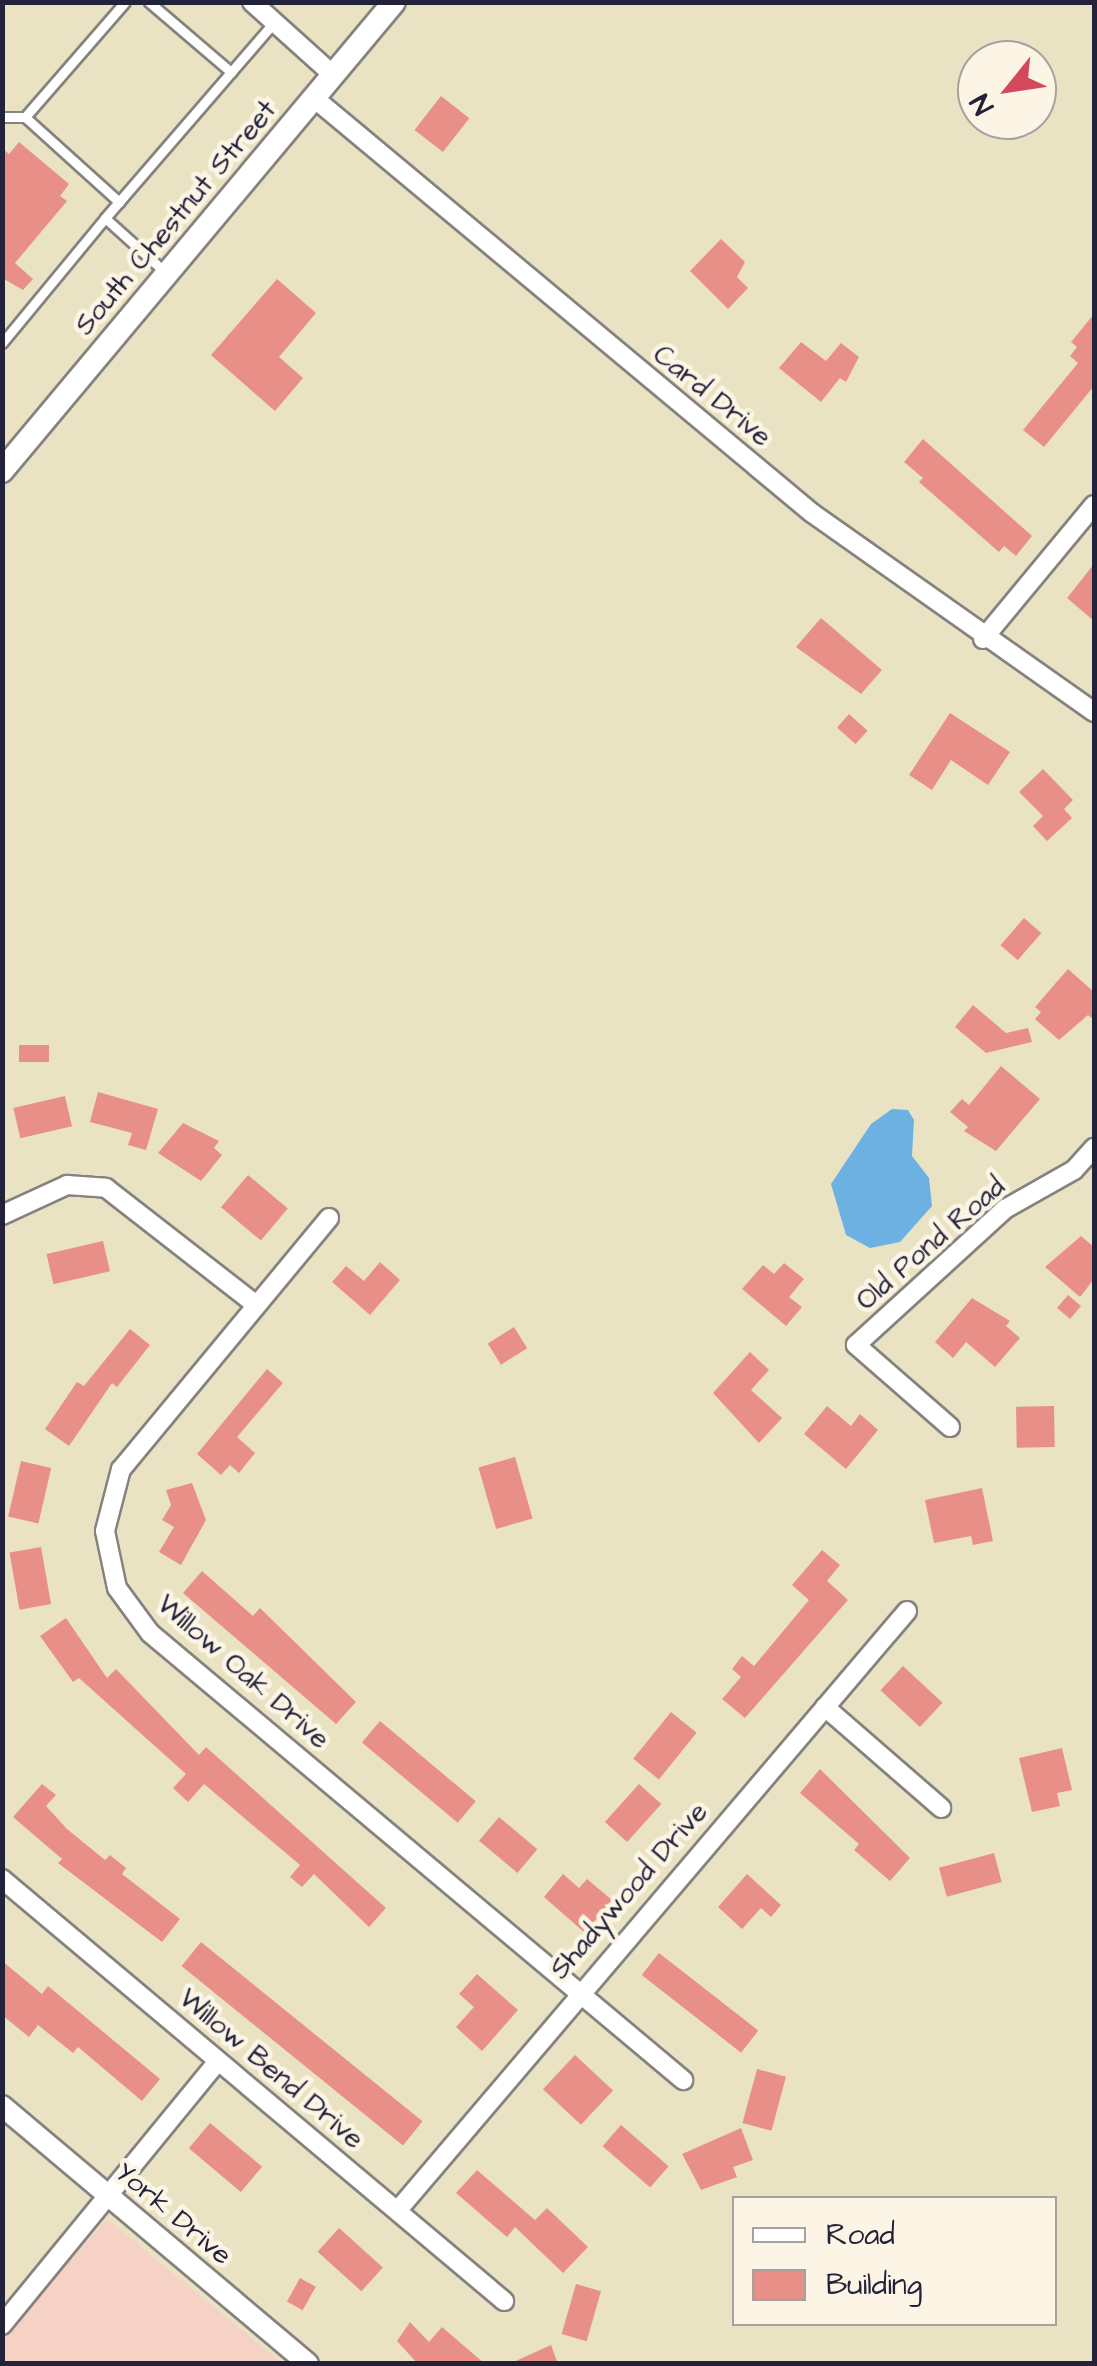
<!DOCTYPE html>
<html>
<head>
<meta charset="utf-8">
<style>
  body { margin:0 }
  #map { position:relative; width:1097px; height:2366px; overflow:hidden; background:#eae3c3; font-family:"Architects Daughter",sans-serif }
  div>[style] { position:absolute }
  .built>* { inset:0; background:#f6d1c6 }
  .water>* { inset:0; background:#6db1e2 }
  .building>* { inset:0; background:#e89087; transform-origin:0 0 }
  .roads { filter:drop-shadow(2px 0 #86827f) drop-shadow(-2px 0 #86827f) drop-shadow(0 2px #86827f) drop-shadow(0 -2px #86827f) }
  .service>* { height:9px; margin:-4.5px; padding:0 4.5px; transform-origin:4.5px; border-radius:4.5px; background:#fff }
  .minor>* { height:18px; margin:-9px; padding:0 9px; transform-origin:9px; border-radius:9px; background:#fff }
  .tertiary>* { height:20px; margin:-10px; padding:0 10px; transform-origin:10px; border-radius:10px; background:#fff }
  .secondary>* { height:22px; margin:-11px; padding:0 11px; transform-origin:11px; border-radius:11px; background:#fff }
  span { translate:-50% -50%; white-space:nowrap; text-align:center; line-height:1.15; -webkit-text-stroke:9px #fcf5e5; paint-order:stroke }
  .street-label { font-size:28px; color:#22223b }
  .frame { position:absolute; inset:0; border:5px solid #22223b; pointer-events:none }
  .legend { position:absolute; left:732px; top:2196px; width:325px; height:130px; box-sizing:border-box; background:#fcf5e5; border:2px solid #a5a1a1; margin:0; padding:12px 18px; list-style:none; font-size:30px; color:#22223b }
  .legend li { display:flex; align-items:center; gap:20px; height:50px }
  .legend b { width:50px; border:2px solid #a5a1a1 }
  .north { position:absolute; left:957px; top:40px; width:100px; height:100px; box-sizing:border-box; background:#fcf5e5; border:2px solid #a5a1a1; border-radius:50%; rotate:240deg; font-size:28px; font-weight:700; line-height:40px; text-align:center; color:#22223b }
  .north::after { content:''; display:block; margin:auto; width:35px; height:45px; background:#d1495b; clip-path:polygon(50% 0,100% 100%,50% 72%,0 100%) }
</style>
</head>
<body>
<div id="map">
  <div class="built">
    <i style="clip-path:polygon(107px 2219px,282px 2363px,3px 2364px,3px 2336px)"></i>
  </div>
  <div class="water">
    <i style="clip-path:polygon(892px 1109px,908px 1110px,914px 1120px,912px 1156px,929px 1178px,932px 1206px,900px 1242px,870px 1248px,846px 1235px,831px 1184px,871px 1124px)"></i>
  </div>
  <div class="building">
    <i style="left:441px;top:96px;width:36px;height:43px;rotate:38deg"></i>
    <i style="clip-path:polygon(19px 142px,69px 184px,60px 196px,67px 201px,15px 263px,33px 279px,23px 290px,2px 278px,2px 148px,9px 154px)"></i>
    <i style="clip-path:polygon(721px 239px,745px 262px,737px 277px,748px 288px,728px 309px,690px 271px)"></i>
    <i style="clip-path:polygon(277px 279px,316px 313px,279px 357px,303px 378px,275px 411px,211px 355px)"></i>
    <i style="clip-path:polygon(1094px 314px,1094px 386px,1044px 447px,1023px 430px,1078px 363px,1070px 356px,1077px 347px,1071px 342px)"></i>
    <i style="clip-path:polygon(801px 342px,826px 361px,841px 343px,859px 357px,846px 382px,840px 378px,821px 402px,779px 368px)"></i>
    <i style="clip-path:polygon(923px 439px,1032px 536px,1016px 556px,1004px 546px,999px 552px,919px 482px,923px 478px,904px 462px)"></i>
    <i style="clip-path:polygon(1094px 564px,1094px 621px,1067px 598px)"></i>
    <i style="clip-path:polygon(821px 618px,882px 670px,861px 694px,796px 647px)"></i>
    <i style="clip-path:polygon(950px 713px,1010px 752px,988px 785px,951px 760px,932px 790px,909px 775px)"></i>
    <i style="left:849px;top:714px;width:25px;height:18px;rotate:42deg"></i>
    <i style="clip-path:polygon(1043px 769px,1073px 800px,1064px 809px,1072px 818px,1047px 841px,1033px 826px,1043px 816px,1019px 792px)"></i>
    <i style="left:1024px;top:918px;width:23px;height:36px;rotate:41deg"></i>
    <i style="clip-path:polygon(1068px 969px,1094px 992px,1094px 1020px,1088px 1015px,1059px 1040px,1035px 1019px,1041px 1012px,1035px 1007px)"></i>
    <i style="clip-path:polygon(973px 1005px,1006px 1033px,1028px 1028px,1032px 1042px,986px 1053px,955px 1027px)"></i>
    <i style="left:49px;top:1045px;width:17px;height:30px;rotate:90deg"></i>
    <i style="clip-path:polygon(1001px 1066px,1040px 1099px,996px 1151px,964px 1131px,968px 1127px,950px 1112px,962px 1099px,969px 1105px)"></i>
    <i style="clip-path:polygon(98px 1092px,158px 1109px,146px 1150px,128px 1145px,132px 1133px,90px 1122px)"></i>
    <i style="left:65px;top:1096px;width:31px;height:53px;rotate:77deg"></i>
    <i style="clip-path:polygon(183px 1123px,219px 1141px,214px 1148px,222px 1155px,201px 1181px,158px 1153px)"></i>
    <i style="left:248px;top:1175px;width:52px;height:42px;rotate:40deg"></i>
    <i style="clip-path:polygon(1081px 1236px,1094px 1247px,1094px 1279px,1080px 1297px,1045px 1267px)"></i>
    <i style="left:103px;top:1241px;width:31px;height:58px;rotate:77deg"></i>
    <i style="clip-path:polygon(380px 1262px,400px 1280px,370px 1315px,332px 1282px,346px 1266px,364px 1281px)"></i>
    <i style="clip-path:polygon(784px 1263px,804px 1279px,789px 1297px,802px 1307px,786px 1326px,742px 1289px,763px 1265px,774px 1274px)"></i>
    <i style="left:1068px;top:1295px;width:17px;height:17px;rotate:40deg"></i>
    <i style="clip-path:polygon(972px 1298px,1010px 1321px,1006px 1326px,1020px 1338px,995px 1367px,966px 1342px,953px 1358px,935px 1342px)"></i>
    <i style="left:514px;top:1327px;width:25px;height:31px;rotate:58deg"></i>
    <i style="clip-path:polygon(130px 1329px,150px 1345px,117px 1387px,112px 1383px,69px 1446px,45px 1429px,77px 1382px,84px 1386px)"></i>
    <i style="clip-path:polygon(750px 1352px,769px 1370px,751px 1390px,782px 1418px,759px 1443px,713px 1393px)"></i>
    <i style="clip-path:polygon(267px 1369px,283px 1383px,237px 1437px,255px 1453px,239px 1473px,230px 1465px,221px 1475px,197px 1454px)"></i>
    <i style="clip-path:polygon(827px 1406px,851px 1426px,860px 1414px,878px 1430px,846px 1469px,804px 1434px)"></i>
    <i style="left:1054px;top:1406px;width:41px;height:38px;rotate:89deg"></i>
    <i style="left:515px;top:1457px;width:64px;height:38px;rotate:74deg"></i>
    <i style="left:21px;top:1461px;width:31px;height:57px;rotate:13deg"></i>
    <i style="clip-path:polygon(192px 1483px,206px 1520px,181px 1565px,159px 1552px,174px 1527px,162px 1520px,171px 1505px,166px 1490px)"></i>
    <i style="clip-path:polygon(982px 1488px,993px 1541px,973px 1545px,971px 1536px,934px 1543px,925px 1500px)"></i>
    <i style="left:41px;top:1547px;width:58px;height:32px;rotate:80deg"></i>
    <i style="clip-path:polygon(822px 1550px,840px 1565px,827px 1581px,848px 1600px,745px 1718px,722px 1699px,741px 1677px,732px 1669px,742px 1656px,754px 1666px,809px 1600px,792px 1585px)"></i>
    <i style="clip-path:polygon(202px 1571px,253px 1616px,260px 1608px,356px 1702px,336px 1724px,183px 1593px)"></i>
    <i style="clip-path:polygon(66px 1618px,107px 1678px,116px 1669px,199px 1755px,206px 1747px,386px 1908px,369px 1927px,314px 1874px,302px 1887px,290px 1877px,300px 1865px,204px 1784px,188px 1802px,173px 1788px,186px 1774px,79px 1678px,73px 1682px,40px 1636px)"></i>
    <i style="left:903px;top:1666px;width:54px;height:33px;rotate:43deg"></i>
    <i style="left:671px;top:1712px;width:33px;height:60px;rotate:39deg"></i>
    <i style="left:380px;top:1721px;width:125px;height:28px;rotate:40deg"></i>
    <i style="clip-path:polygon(1062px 1748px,1072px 1790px,1057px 1793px,1060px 1806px,1032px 1812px,1019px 1758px)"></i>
    <i style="clip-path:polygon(820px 1769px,910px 1858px,890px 1881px,854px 1850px,859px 1844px,800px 1793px)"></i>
    <i style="clip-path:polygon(42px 1784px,56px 1795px,46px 1806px,67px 1829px,105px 1860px,110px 1855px,126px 1868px,122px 1874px,180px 1919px,162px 1942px,58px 1863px,62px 1859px,13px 1817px)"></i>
    <i style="left:639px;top:1784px;width:30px;height:51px;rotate:42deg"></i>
    <i style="left:499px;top:1817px;width:50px;height:31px;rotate:40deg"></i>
    <i style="left:994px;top:1853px;width:30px;height:57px;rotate:75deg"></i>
    <i style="clip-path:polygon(563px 1874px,579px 1888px,587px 1879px,612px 1900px,585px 1933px,544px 1897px)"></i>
    <i style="clip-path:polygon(747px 1874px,781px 1905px,771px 1917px,761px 1908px,742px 1929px,718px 1907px)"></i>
    <i style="left:201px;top:1942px;width:285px;height:31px;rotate:39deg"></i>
    <i style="left:659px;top:1953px;width:126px;height:28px;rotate:38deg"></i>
    <i style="clip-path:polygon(2px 1961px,42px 1994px,48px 1986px,160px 2079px,142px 2101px,78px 2047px,73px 2053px,38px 2025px,29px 2037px,2px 2015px)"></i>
    <i style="clip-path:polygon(477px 1974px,518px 2010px,482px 2051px,456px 2027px,474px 2007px,459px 1994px)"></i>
    <i style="left:575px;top:2055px;width:52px;height:47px;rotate:43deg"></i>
    <i style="left:757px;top:2069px;width:30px;height:56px;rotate:15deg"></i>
    <i style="left:210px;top:2123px;width:68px;height:33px;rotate:40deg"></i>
    <i style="left:621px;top:2125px;width:63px;height:28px;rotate:41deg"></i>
    <i style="clip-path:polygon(741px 2128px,753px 2160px,733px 2167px,737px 2177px,701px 2190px,682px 2154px)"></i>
    <i style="clip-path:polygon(477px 2170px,535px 2220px,547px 2208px,588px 2247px,563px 2273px,515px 2227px,507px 2237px,456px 2193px)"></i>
    <i style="left:339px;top:2228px;width:59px;height:32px;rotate:42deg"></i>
    <i style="left:300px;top:2278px;width:18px;height:27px;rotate:29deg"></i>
    <i style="left:576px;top:2284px;width:26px;height:52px;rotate:16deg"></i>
    <i style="clip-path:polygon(410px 2322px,429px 2342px,442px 2327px,485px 2364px,418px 2364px,397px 2341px)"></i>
    <i style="clip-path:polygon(551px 2345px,558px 2364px,509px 2364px)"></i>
  </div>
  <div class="roads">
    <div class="service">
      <i style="left:149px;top:2px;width:108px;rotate:40.5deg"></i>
      <i style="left:2px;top:117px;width:23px"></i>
      <i style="left:25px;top:117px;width:152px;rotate:-49deg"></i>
      <i style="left:25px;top:117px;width:127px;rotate:42.1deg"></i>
      <i style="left:105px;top:218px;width:259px;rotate:-49.2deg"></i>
      <i style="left:2px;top:343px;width:162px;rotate:-50.5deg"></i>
      <i style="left:105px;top:218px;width:82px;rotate:42deg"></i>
    </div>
    <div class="minor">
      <i style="left:252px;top:2px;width:109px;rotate:42deg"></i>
      <i style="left:314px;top:98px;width:648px;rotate:39.81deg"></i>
      <i style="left:812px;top:513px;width:345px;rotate:35.2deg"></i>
      <i style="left:983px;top:639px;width:174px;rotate:-50.4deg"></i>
      <i style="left:2px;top:1215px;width:72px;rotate:-24.8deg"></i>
      <i style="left:67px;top:1185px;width:39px;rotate:4deg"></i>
      <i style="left:106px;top:1188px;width:189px;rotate:37.9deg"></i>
      <i style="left:329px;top:1218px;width:326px;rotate:129.6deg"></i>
      <i style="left:121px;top:1469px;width:64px;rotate:104.5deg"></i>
      <i style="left:105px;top:1531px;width:58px;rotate:78.1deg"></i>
      <i style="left:117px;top:1588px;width:56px;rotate:53.7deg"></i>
      <i style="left:150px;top:1633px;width:696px;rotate:39.98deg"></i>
      <i style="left:950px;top:1427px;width:125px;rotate:-138.9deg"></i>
      <i style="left:856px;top:1345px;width:202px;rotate:-42.4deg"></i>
      <i style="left:1005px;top:1209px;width:79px;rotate:-29.5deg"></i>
      <i style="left:1074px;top:1170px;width:30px;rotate:-48deg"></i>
      <i style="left:825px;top:1707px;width:154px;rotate:41deg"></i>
      <i style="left:2px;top:1879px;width:656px;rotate:40.05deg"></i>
      <i style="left:398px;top:2210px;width:786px;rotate:-49.64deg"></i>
      <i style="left:2px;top:2325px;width:341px;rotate:-50.7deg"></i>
    </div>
    <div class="tertiary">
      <i style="left:2px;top:2106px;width:400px;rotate:40.1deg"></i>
    </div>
    <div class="secondary">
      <i style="left:2px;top:471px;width:611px;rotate:-50.11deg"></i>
    </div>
  </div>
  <div class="street-label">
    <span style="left:176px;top:218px;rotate:-50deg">South Chestnut Street</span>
    <span style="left:712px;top:396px;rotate:39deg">Card Drive</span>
    <span style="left:931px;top:1244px;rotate:-41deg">Old Pond Road</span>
    <span style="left:243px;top:1672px;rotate:41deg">Willow Oak Drive</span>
    <span style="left:629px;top:1891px;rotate:-49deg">Shadywood Drive</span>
    <span style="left:271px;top:2069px;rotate:40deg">Willow Bend Drive</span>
    <span style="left:173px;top:2214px;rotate:40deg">York Drive</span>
  </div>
  <div class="frame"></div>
  <ul class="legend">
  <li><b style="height:12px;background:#fff"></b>Road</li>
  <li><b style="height:28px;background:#e89087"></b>Building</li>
  </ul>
  <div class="north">N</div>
</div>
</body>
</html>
